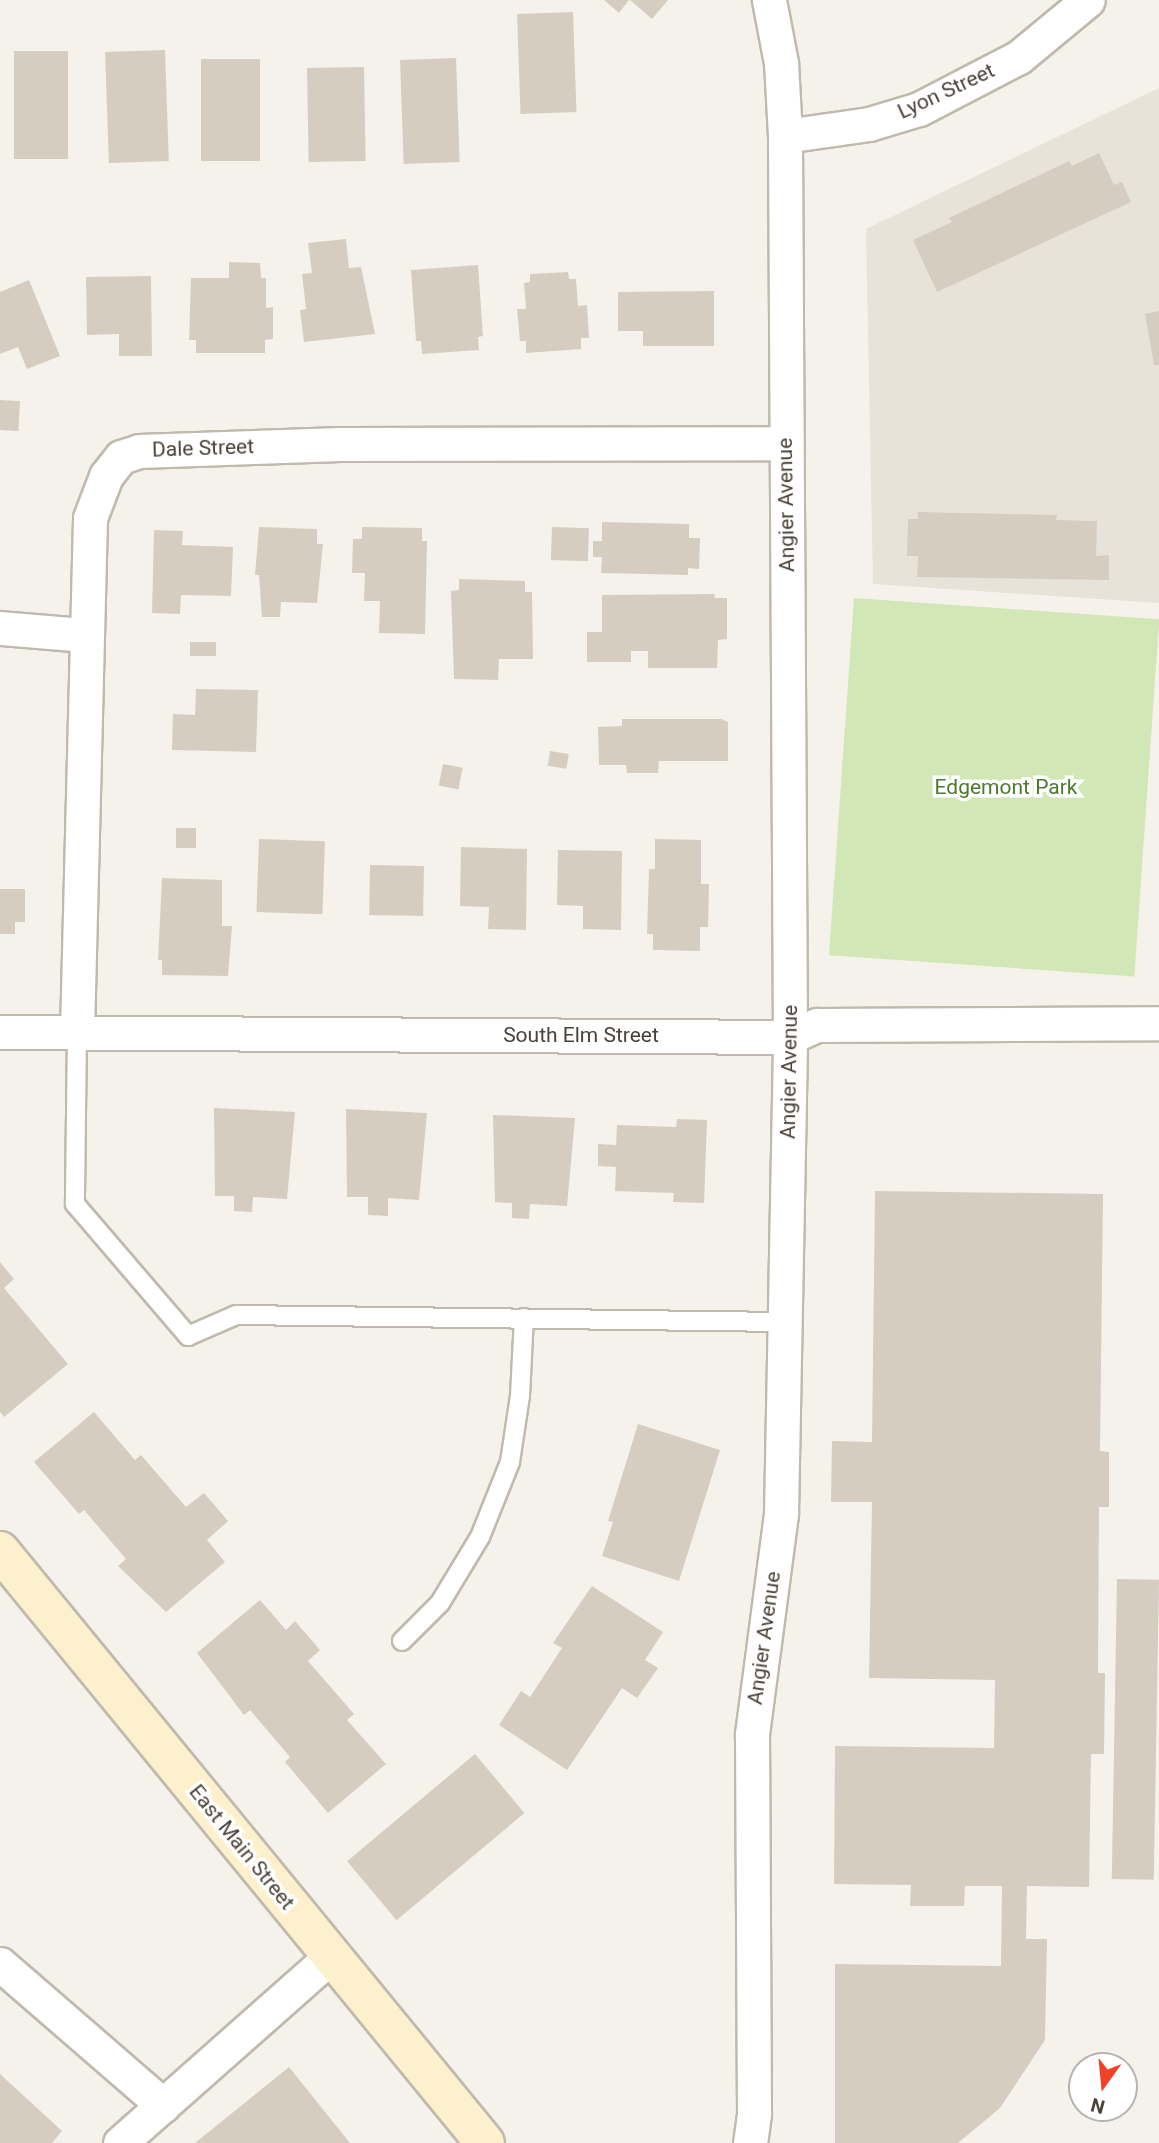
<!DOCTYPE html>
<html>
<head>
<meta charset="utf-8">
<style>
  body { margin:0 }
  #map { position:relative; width:1159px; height:2143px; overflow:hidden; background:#f5f2eb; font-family:Roboto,sans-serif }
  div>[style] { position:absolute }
  .residential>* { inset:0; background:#e8e3d9 }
  .green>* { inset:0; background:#d1e7b6; transform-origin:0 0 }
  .building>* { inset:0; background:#d6cdc1; transform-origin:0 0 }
  .roads { filter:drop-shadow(2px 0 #c0b9ae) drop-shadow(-2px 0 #c0b9ae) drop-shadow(0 2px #c0b9ae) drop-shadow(0 -2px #c0b9ae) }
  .lane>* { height:18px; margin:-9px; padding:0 9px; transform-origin:9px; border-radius:9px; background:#fff }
  .street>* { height:33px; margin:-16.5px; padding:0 16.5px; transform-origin:16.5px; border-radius:16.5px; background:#fff }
  .secondary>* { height:38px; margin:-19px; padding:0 19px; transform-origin:19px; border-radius:19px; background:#fcf0cd }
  span { translate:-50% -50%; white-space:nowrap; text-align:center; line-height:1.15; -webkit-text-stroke:7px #fff; paint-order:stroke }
  .street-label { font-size:21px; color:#494239 }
  .park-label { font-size:21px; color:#4b792e }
  .north { position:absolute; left:1068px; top:2052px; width:70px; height:70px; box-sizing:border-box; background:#fff; border:2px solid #b6b3b0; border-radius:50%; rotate:195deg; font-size:19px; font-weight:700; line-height:28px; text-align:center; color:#494239 }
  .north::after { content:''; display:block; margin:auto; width:24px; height:32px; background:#f04226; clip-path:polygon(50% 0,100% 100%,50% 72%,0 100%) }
</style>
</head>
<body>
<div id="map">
  <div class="residential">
    <i style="clip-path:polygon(1159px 88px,1159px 603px,873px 584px,866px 229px)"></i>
  </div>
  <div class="green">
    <i style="left:854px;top:598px;width:306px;height:358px;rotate:4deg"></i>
  </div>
  <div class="building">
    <i style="clip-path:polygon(604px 0,629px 0,619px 13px)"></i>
    <i style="clip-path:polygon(630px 0,668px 0,652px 19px)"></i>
    <i style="left:573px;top:12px;width:100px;height:56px;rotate:88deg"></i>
    <i style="left:165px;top:50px;width:111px;height:60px;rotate:88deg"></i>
    <i style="left:14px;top:51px;width:54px;height:108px"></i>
    <i style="left:456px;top:58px;width:104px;height:56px;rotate:88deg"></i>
    <i style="left:201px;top:59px;width:59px;height:102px"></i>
    <i style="left:364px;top:67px;width:94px;height:57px;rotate:89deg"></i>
    <i style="clip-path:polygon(1099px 153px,1114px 185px,1122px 182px,1131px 202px,937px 292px,913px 240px,952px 222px,949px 218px,1069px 161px,1072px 166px)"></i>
    <i style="clip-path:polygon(346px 239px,349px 268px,361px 267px,375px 334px,304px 342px,300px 310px,306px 309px,302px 274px,312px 273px,308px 243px)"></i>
    <i style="clip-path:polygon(229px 262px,260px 263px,261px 278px,266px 278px,266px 308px,273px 307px,273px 339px,265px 340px,265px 353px,196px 353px,196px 340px,189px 340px,191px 278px,229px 278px)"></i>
    <i style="clip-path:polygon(478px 265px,483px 336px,478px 337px,479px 350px,422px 354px,421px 341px,416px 341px,411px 270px)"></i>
    <i style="clip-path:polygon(568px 272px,569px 279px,576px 279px,578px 306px,587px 305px,589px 338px,581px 338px,581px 349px,526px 353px,526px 341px,520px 341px,517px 309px,526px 309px,524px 283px,530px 282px,530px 274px)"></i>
    <i style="clip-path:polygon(151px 276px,152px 356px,119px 356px,119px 334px,87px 335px,86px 277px)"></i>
    <i style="clip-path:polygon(29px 280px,60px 356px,27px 369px,18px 347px,0 354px,0 292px)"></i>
    <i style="clip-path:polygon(714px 291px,714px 346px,643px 346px,643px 331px,618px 331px,618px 292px)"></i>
    <i style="clip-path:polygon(1159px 311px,1159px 365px,1154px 365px,1145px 314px)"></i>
    <i style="left:0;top:400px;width:20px;height:30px;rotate:3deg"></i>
    <i style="clip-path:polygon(918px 512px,1057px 515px,1056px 520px,1097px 521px,1096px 556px,1109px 555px,1109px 580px,917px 577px,918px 556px,907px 556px,908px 519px,918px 519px)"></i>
    <i style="clip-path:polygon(602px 522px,689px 524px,689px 538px,700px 538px,699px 569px,688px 568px,688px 575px,601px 573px,602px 557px,593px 557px,593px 541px,602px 541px)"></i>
    <i style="clip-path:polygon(259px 527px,317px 529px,317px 544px,323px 544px,317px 603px,281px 602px,280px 617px,262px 617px,259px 575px,255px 575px)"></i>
    <i style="clip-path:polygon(362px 527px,422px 528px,422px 541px,427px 541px,425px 634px,379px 633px,380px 601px,364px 601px,365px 573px,352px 573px,353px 539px,362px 539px)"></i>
    <i style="left:552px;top:527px;width:37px;height:33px;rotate:2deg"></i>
    <i style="clip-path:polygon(154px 530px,183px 531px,182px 545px,233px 547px,231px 596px,181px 595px,180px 614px,152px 613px)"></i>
    <i style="clip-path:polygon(459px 579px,525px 581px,525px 592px,532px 592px,533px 659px,499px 659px,498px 680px,454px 679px,451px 591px,459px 590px)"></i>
    <i style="clip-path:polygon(715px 594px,714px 598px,727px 598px,727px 639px,718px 640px,717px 668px,648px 668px,648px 651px,631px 651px,631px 662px,587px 662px,587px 632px,602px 632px,602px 595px)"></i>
    <i style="left:190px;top:642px;width:26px;height:14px"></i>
    <i style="clip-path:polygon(196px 689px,258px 690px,256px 752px,172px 750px,173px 714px,195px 715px)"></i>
    <i style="clip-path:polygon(622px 719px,721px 719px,728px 722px,728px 761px,659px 761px,658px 773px,627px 773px,626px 765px,599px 765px,598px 727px,622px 726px)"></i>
    <i style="left:550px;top:751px;width:19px;height:15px;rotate:9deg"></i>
    <i style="left:443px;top:764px;width:20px;height:22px;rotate:11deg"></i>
    <i style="left:176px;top:828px;width:20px;height:20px"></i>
    <i style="left:259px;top:839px;width:66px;height:73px;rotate:2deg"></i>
    <i style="clip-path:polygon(655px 839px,701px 840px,701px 884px,709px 884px,708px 927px,700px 927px,700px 951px,653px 950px,653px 934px,647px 934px,649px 869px,655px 869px)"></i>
    <i style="clip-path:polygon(461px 847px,527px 849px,526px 930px,488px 929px,489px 907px,460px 906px)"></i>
    <i style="clip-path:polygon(558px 850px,622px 851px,621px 930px,583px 929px,583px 906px,557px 905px)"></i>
    <i style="left:370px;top:865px;width:54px;height:50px;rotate:1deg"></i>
    <i style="clip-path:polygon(162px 878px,222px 880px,222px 926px,232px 926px,228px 976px,162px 975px,162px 960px,158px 960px)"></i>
    <i style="clip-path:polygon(0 889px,25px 889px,25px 922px,15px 922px,15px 934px,0 934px)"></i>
    <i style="clip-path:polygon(214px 1108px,295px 1112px,287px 1199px,253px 1197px,252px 1212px,234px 1211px,234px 1196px,215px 1196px)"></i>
    <i style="clip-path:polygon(346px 1109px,427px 1113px,419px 1200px,388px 1198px,388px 1216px,368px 1215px,368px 1197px,347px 1197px)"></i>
    <i style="clip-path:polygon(493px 1115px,575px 1118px,567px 1206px,530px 1204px,529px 1219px,512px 1218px,512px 1203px,495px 1202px)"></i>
    <i style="clip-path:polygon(677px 1119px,707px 1120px,704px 1203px,673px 1202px,674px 1193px,615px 1191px,616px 1167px,598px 1166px,598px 1144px,616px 1145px,617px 1125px,676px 1127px)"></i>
    <i style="clip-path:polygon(875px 1191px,1103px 1194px,1100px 1451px,1109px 1452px,1109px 1507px,1099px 1507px,1098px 1673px,1105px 1673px,1104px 1754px,1091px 1754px,1089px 1887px,1027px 1886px,1026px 1939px,1047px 1939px,1045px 2040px,1000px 2108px,958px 2143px,835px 2143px,835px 1964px,1001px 1966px,1002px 1886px,965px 1886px,964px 1906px,910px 1906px,911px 1885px,834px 1884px,835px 1746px,994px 1748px,995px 1680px,869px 1678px,872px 1502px,831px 1502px,832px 1441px,872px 1442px)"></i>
    <i style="clip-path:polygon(0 1262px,14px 1279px,4px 1288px,68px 1364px,4px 1417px,0 1412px)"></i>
    <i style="clip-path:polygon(94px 1412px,135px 1460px,141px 1455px,186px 1507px,204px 1493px,228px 1521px,207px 1540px,225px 1562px,166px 1612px,118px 1566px,126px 1559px,84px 1510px,79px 1514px,34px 1462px)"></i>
    <i style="clip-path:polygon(638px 1424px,720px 1450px,679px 1581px,602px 1556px,613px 1522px,608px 1521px)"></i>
    <i style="left:1117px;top:1579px;width:42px;height:300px;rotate:1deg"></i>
    <i style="clip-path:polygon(592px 1586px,663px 1632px,645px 1660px,658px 1668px,637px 1698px,622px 1688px,567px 1770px,499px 1725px,521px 1691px,530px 1697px,562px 1648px,553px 1643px)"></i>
    <i style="clip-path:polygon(260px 1600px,286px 1630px,295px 1621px,320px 1650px,308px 1661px,354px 1714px,347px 1720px,386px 1764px,328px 1813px,285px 1762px,290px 1757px,250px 1710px,244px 1715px,197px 1653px)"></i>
    <i style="left:475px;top:1754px;width:77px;height:167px;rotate:50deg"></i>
    <i style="clip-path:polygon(289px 2067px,350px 2143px,195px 2143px)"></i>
    <i style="clip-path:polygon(0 2074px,62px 2131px,52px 2143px,0 2143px)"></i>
  </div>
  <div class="roads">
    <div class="lane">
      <i style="left:77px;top:1032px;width:172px;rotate:90.7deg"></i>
      <i style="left:75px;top:1204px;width:174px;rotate:49.4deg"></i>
      <i style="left:188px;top:1336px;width:52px;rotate:-23.6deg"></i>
      <i style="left:236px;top:1315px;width:549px;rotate:0.73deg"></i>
      <i style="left:402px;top:1641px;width:54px;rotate:-45deg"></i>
      <i style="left:440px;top:1603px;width:77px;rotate:-58.8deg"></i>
      <i style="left:480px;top:1537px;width:81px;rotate:-68.2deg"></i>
      <i style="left:510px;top:1462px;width:67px;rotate:-81.4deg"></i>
      <i style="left:520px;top:1396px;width:78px;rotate:-87.1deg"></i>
    </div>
    <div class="street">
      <i style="left:785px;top:136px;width:85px;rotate:-8.1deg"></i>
      <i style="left:869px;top:124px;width:52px;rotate:-16.7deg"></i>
      <i style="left:919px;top:109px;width:113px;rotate:-27.5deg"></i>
      <i style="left:1019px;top:57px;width:89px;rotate:-39.6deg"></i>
      <i style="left:0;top:628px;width:84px;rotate:4.8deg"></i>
      <i style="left:0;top:1032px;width:790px;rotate:0.36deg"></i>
      <i style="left:790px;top:1037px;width:30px;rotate:-24deg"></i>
      <i style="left:817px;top:1025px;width:342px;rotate:-0.3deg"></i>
      <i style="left:77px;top:1032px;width:514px;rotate:-88.55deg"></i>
      <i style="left:90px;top:518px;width:45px;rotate:-69.1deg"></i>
      <i style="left:106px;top:476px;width:24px;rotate:-52deg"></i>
      <i style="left:121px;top:457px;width:19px;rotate:-18deg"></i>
      <i style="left:139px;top:451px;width:201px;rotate:-2deg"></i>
      <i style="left:340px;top:444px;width:446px;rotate:-0.1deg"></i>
      <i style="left:0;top:1964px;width:216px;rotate:40.9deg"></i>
      <i style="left:120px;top:2143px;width:282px;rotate:-41.5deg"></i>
      <i style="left:750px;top:2143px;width:30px;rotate:-82deg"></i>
      <i style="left:754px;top:2113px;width:379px;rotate:-90.3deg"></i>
      <i style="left:752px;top:1734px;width:222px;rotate:-82.5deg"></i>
      <i style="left:781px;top:1514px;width:477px;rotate:-88.9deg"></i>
      <i style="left:790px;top:1037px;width:901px;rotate:-90.32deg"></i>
      <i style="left:785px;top:136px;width:73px;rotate:-93.1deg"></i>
      <i style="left:781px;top:63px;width:64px;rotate:-100.8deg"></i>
    </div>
    <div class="secondary">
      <i style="left:0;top:1551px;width:765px;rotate:50.67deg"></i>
    </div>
  </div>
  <div class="street-label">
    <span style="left:946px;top:91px;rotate:-25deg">Lyon Street</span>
    <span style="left:203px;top:448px;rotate:-2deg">Dale Street</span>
    <span style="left:786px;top:505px;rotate:-91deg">Angier Avenue</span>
    <span style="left:581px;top:1035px">South Elm Street</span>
    <span style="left:789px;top:1072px;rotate:-89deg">Angier Avenue</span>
    <span style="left:764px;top:1638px;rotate:-82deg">Angier Avenue</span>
    <span style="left:242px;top:1847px;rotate:51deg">East Main Street</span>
  </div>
  <div class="park-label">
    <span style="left:1006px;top:787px">Edgemont Park</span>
  </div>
  <div class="north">N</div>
</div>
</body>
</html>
